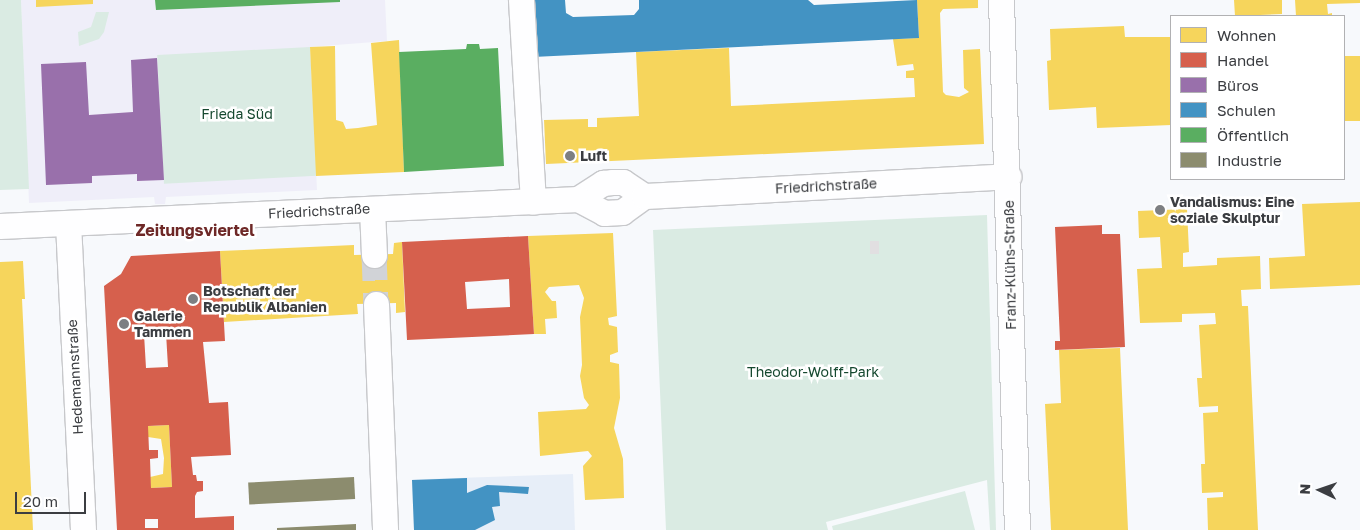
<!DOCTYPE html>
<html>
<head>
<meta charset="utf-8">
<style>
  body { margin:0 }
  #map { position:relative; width:1360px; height:530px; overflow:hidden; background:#f7f9fc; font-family:"Golos Text",sans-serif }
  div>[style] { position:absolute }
  .commercial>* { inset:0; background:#efeef9 }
  .built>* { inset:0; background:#e7eef8; transform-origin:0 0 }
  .green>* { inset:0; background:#daebe3; transform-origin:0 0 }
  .homes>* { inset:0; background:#f6d55c; transform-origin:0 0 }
  .shops>* { inset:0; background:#d6604d }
  .offices>* { inset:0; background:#9970ab }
  .schools>* { inset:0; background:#4393c3 }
  .public>* { inset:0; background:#5aae61 }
  .industry>* { inset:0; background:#8c8c6e; transform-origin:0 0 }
  .building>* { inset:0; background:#e1dfe1; transform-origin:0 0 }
  .street-tunnel>* { height:25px; margin-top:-12.5px; transform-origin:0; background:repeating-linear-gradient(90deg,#d1d3d7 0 25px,transparent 0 37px) }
  .roads { filter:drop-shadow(1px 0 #c7c8cb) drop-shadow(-1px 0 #c7c8cb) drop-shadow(0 1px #c7c8cb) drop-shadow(0 -1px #c7c8cb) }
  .street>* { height:25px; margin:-12.5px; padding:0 12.5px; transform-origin:12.5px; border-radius:12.5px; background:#fefeff }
  .dots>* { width:14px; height:14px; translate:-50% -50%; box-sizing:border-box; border:2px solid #fff; border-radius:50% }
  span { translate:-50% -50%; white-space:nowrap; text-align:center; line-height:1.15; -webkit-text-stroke:5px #fff; paint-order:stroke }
  .park-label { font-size:14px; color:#15482f }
  .poi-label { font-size:14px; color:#3b3d41; font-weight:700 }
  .left { translate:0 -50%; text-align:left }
  .street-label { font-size:14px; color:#3b3d41 }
  .quarter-label { font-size:16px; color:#6e2827; font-weight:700 }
  .legend { position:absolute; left:1170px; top:15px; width:175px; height:165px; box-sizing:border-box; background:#fff; border:1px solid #b1b1b3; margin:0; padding:6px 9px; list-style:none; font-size:15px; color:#3b3d41 }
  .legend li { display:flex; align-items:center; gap:10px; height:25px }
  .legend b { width:25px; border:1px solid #b1b1b3 }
  .north { position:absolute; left:1295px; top:465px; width:50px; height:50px; -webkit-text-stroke:4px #fff; paint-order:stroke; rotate:273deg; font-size:14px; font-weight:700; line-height:20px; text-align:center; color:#3b3d41 }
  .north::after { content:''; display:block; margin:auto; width:18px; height:22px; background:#3b3d41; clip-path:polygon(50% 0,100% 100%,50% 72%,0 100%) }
  .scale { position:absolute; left:15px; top:492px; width:71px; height:22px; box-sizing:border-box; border:2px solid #3b3d41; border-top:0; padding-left:6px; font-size:15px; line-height:18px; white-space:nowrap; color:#3b3d41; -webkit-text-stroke:4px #fff; paint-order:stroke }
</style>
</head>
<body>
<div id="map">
  <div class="commercial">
    <i style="clip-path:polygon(21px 0,385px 0,387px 41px,310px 47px,317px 190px,166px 197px,165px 204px,155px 204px,154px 197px,29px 203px)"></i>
  </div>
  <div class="built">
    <i style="left:573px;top:474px;width:56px;height:161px;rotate:88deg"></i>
  </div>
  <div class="green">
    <i style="clip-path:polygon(0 0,21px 0,29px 189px,0 190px)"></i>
    <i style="clip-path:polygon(96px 12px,109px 12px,104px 32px,99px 39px,79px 46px,78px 32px,91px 27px)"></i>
    <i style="left:310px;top:47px;width:129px;height:153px;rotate:87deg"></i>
    <i style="clip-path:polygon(987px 215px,996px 530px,990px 530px,987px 480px,826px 522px,828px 530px,666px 530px,653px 230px)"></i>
    <i style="clip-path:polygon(965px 491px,975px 530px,833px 530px,832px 526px)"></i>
  </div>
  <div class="homes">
    <i style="clip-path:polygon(36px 0,93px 0,93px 4px,36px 7px)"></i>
    <i style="clip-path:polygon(917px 0,978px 0,978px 8px,943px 9px,940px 13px,943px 92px,946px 95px,959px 97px,969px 92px,964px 88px,963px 50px,980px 49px,984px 144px,546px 164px,544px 120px,588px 119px,588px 127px,597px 127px,597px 118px,639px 116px,636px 52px,729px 48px,731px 106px,915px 97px,914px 78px,906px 78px,906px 71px,914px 70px,913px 64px,897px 66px,893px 39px,919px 38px)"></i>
    <i style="clip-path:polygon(1234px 0,1282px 0,1282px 14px,1235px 16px)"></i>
    <i style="clip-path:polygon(1295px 0,1360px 0,1360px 3px,1327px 4px,1328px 14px,1332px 13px,1332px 16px,1296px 16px)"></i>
    <i style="clip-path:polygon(1124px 26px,1125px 37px,1171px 37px,1171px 125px,1097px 128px,1096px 107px,1049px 110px,1047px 61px,1051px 60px,1050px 29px)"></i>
    <i style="clip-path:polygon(399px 40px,404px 172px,316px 176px,310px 47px,335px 46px,336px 120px,343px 122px,346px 129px,358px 128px,377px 125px,371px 43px)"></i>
    <i style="left:1360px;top:56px;width:65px;height:16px;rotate:90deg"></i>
    <i style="clip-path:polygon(1360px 202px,1360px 285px,1270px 289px,1269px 258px,1305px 256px,1302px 204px)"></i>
    <i style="clip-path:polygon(1187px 209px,1189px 252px,1183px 253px,1183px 267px,1217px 265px,1217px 258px,1260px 256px,1261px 289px,1241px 290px,1242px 306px,1248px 306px,1258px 530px,1208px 530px,1207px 498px,1223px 497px,1223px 492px,1202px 493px,1201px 464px,1205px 464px,1203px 413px,1218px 412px,1218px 406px,1199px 407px,1197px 378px,1202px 378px,1199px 325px,1216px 324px,1215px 313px,1182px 314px,1182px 322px,1140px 323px,1137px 269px,1162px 268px,1160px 237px,1139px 238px,1138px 211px)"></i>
    <i style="clip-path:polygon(613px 233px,617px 316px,608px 318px,609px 325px,617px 327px,618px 352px,610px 355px,610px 362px,619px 364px,620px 398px,614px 428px,623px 459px,624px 498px,585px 500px,583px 466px,592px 456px,588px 451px,540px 456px,538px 412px,586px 409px,589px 405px,584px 398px,580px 376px,582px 365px,580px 317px,584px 298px,579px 285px,549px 287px,545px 292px,552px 301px,556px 301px,557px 318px,545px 319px,546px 334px,534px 334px,528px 236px)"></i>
    <i style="clip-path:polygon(402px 242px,405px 312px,396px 313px,396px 303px,357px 304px,358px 314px,224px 322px,220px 251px,354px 245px,354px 255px,393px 254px,394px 243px)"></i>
    <i style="clip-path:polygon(23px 261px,25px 299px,22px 299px,33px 530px,0 530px,0 262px)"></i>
    <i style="clip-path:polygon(1120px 348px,1128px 530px,1051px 530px,1045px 404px,1061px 403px,1059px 350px)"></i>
    <i style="clip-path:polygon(169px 425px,172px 487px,151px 488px,150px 477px,163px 474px,164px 458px,161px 439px,148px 437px,148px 426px)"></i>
  </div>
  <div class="shops">
    <i style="clip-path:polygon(1102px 225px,1102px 234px,1120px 234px,1125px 347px,1055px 350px,1055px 341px,1060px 341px,1055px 227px)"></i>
    <i style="clip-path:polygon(evenodd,528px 236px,534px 334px,407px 340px,402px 242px,528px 236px,509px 279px,510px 307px,467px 309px,465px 282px,509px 279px)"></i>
    <i style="clip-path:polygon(evenodd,220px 251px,225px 341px,203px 342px,209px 403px,228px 402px,231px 455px,191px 457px,193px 475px,196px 475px,197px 481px,203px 481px,203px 491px,197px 492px,195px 496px,195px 518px,234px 516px,234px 530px,117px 530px,104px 286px,121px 274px,131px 256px,220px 251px,166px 333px,168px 367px,146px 368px,144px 334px,166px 333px,220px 251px,169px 425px,172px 487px,151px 488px,150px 459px,158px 458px,158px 450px,149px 450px,148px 426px,169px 425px,220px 251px,145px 519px,158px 519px,158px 528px,145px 528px,145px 519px)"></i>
  </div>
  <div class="offices">
    <i style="clip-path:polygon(157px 58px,164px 180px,137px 181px,137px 174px,92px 176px,92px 183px,46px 185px,41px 64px,86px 62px,89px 115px,133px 112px,131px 60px)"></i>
  </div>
  <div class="schools">
    <i style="clip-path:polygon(530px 0,565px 0,566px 13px,573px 17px,634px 15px,639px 9px,639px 0,808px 0,814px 5px,917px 0,919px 38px,533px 57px)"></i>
    <i style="clip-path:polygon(467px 478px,467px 493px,487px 485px,529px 487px,528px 494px,499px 492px,500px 506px,492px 507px,495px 520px,475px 530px,414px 530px,412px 480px)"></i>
  </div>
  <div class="public">
    <i style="clip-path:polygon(155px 0,340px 0,340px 2px,156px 10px)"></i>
    <i style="clip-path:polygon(467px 44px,479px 44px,480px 49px,498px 48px,504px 166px,404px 172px,399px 52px,466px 49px)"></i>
  </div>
  <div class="industry">
    <i style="left:354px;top:477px;width:22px;height:106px;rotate:87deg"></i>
    <i style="clip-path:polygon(356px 524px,356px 530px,277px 530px,277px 528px)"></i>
  </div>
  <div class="building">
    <i style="left:870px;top:241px;width:9px;height:13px"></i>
  </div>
  <div class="street-tunnel">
    <i style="left:374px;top:255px;width:49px;rotate:87.7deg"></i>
  </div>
  <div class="roads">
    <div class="street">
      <i style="left:521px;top:0;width:202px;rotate:86.6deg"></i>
      <i style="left:1001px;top:0;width:530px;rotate:88.27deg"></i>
      <i style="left:578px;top:199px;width:30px;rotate:-33deg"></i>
      <i style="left:603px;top:183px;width:9px;rotate:-6deg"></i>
      <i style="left:612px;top:182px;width:11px"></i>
      <i style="left:623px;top:182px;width:25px;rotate:34deg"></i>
      <i style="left:372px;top:209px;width:46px;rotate:87.5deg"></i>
      <i style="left:68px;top:223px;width:307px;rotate:87.2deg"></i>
      <i style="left:0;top:226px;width:579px;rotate:-2.67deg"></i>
      <i style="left:578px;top:199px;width:30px;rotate:28deg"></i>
      <i style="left:604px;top:213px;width:18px;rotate:-3deg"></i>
      <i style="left:622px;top:212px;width:27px;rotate:-36deg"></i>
      <i style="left:644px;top:196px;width:365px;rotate:-3.1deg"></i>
      <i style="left:376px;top:304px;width:226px;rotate:87.7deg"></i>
    </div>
  </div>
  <div class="dots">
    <i style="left:570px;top:156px;background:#7d7f82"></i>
    <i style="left:1160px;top:210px;background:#7d7f82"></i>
    <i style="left:193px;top:299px;background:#7d7f82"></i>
    <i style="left:124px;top:324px;background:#7d7f82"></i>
  </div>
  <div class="park-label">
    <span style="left:237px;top:114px">Frieda Süd</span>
    <span style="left:813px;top:372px">Theodor-Wolff-Park</span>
  </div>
  <div class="poi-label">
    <span class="left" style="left:580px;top:156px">Luft</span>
    <span class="left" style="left:1170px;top:210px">Vandalismus: Eine<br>soziale Skulptur</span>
    <span class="left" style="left:203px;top:299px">Botschaft der<br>Republik Albanien</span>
    <span class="left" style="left:134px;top:324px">Galerie<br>Tammen</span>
  </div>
  <div class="street-label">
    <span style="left:826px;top:186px;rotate:-3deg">Friedrichstraße</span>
    <span style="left:319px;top:211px;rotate:-3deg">Friedrichstraße</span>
    <span style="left:1010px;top:265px;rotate:-91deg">Franz-Klühs-Straße</span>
    <span style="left:75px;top:377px;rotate:-93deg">Hedemannstraße</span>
  </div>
  <div class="quarter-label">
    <span style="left:195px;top:230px">Zeitungsviertel</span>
  </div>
  <ul class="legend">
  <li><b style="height:14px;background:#f6d55c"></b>Wohnen</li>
  <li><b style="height:14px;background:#d6604d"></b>Handel</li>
  <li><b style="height:14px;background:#9970ab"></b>Büros</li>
  <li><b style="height:14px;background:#4393c3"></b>Schulen</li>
  <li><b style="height:14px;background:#5aae61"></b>Öffentlich</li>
  <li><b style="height:14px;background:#8c8c6e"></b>Industrie</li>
  </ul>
  <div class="north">N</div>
  <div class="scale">20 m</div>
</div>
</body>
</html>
